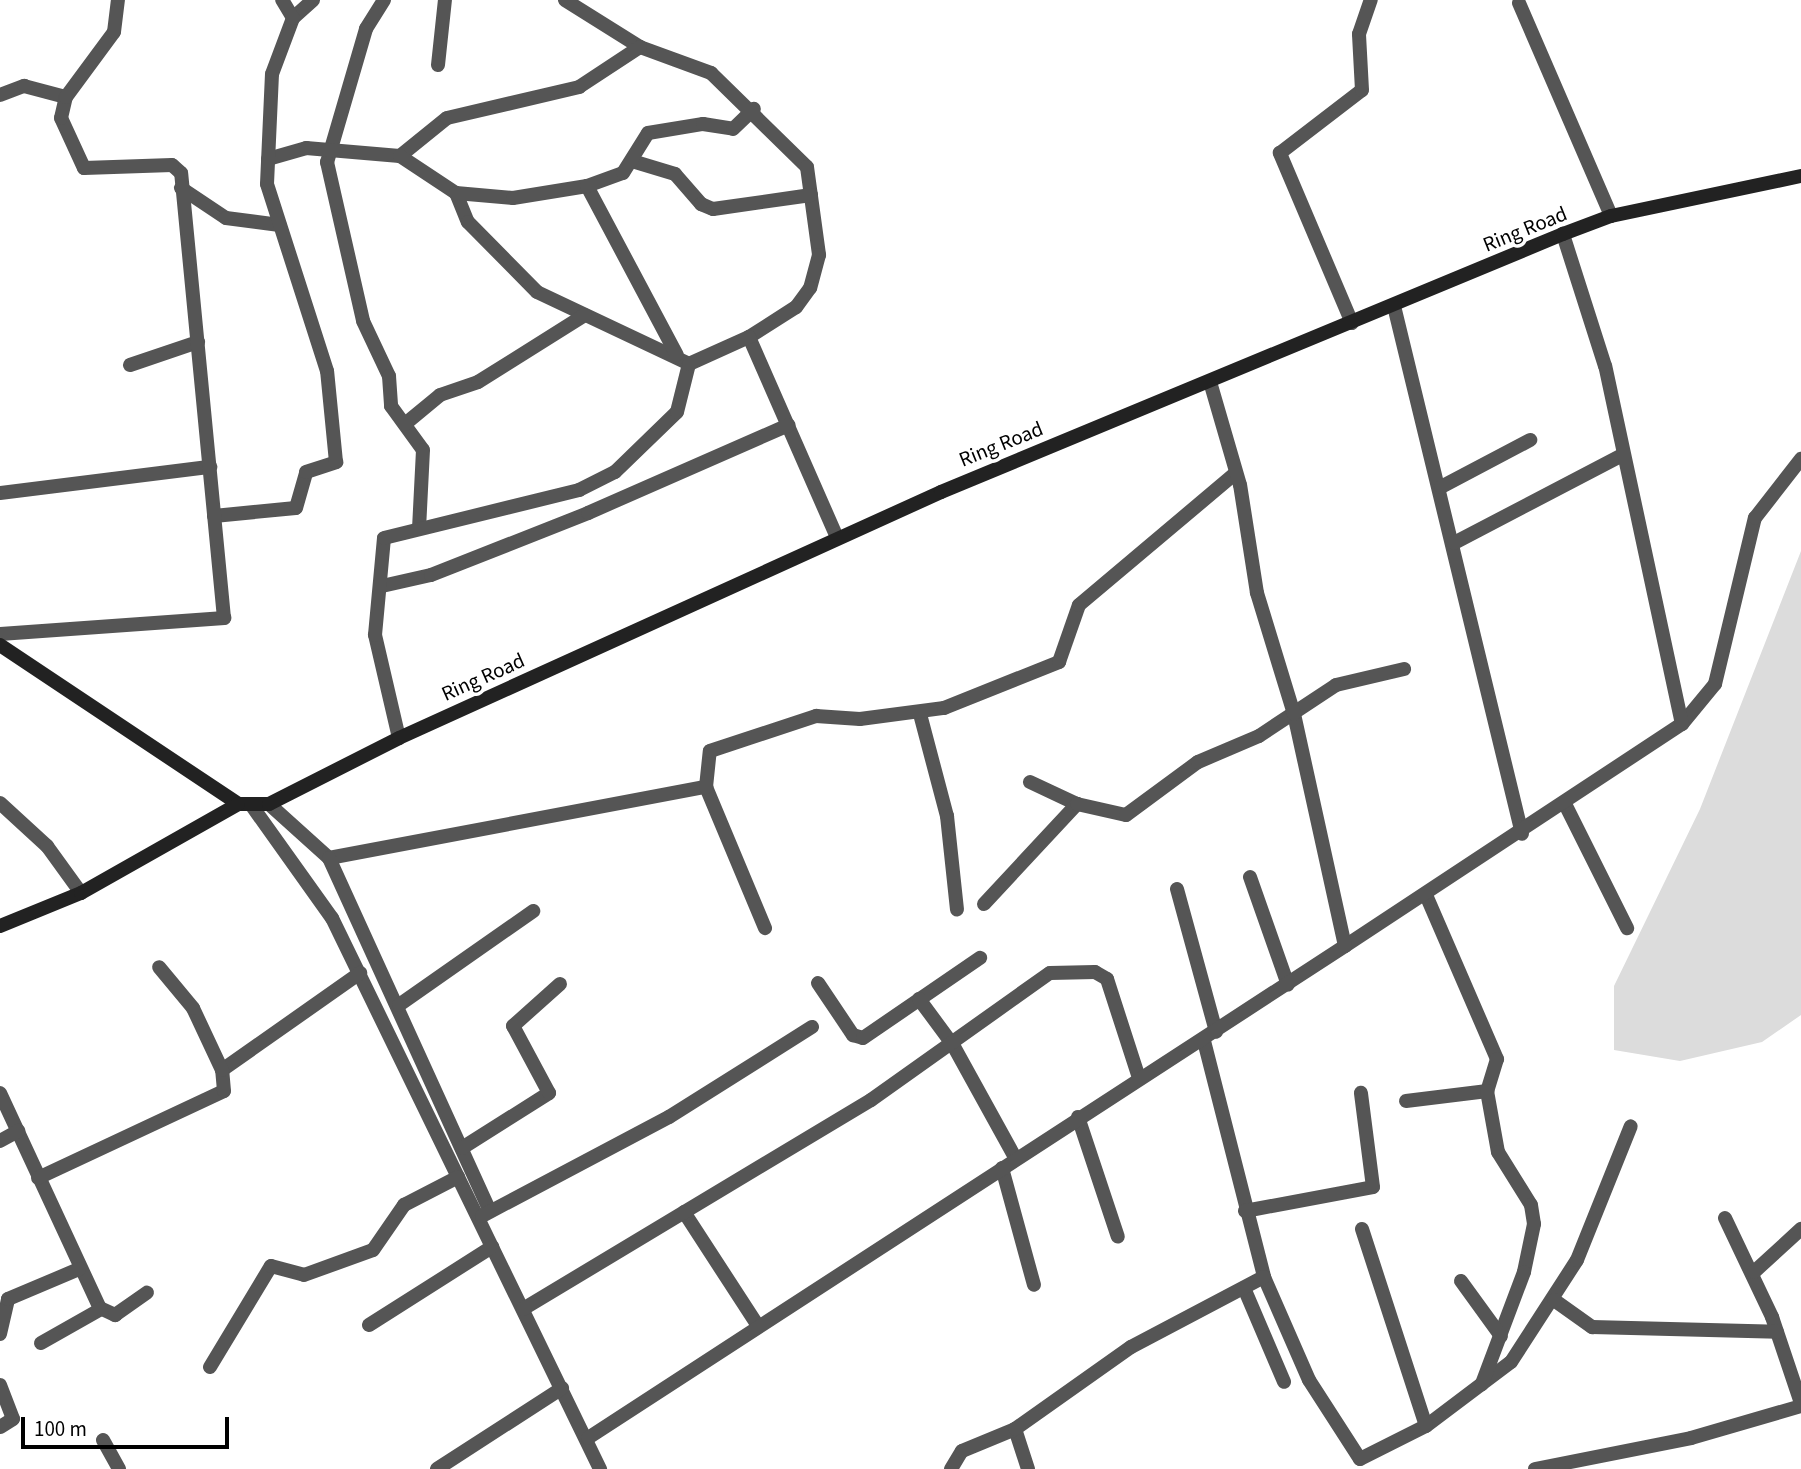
<!DOCTYPE html>
<html>
<head>
<meta charset="utf-8">
<style>
  body { margin:0 }
  #map { position:relative; width:1801px; height:1469px; overflow:hidden; background:#fff; font-family:"Source Sans 3",sans-serif }
  div>[style] { position:absolute }
  .green>* { inset:0; background:#dcdcdc }
  .street>* { height:14px; margin:-7px; padding:0 7px; transform-origin:7px; border-radius:7px; background:#555 }
  .secondary>* { height:14px; margin:-7px; padding:0 7px; transform-origin:7px; border-radius:7px; background:#222 }
  span { translate:-50% -50%; white-space:nowrap; text-align:center; line-height:1.15; -webkit-text-stroke:7px #fff; paint-order:stroke }
  .street-label { font-size:21px; color:#000 }
  .scale { position:absolute; left:21px; top:1417px; width:208px; height:32px; box-sizing:border-box; border:4px solid #000; border-top:0; padding-left:9px; font-size:21px; line-height:24px; white-space:nowrap; color:#000; -webkit-text-stroke:5px #fff; paint-order:stroke }
</style>
</head>
<body>
<div id="map">
  <div class="green">
    <i style="clip-path:polygon(1801px 551px,1801px 1015px,1762px 1042px,1680px 1061px,1614px 1050px,1614px 986px,1700px 809px)"></i>
  </div>
  <div class="street">
    <i style="left:384px;top:0;width:34px;rotate:122deg"></i>
    <i style="left:366px;top:29px;width:139px;rotate:106.3deg"></i>
    <i style="left:327px;top:162px;width:163px;rotate:77.2deg"></i>
    <i style="left:363px;top:321px;width:61px;rotate:64.7deg"></i>
    <i style="left:389px;top:376px;width:30px;rotate:86deg"></i>
    <i style="left:391px;top:406px;width:54px;rotate:54deg"></i>
    <i style="left:423px;top:450px;width:78px;rotate:92.9deg"></i>
    <i style="left:565px;top:0;width:89px;rotate:32.1deg"></i>
    <i style="left:640px;top:47px;width:76px;rotate:20.1deg"></i>
    <i style="left:711px;top:73px;width:134px;rotate:44.4deg"></i>
    <i style="left:807px;top:167px;width:89px;rotate:82.2deg"></i>
    <i style="left:819px;top:255px;width:34px;rotate:105deg"></i>
    <i style="left:810px;top:288px;width:24px;rotate:126deg"></i>
    <i style="left:796px;top:307px;width:56px;rotate:147.4deg"></i>
    <i style="left:749px;top:337px;width:219px;rotate:66.3deg"></i>
    <i style="left:1519px;top:3px;width:232px;rotate:66.6deg"></i>
    <i style="left:293px;top:18px;width:27px;rotate:-42deg"></i>
    <i style="left:438px;top:65px;width:65px;rotate:-83.9deg"></i>
    <i style="left:0;top:95px;width:26px;rotate:-21deg"></i>
    <i style="left:24px;top:86px;width:43px;rotate:14.7deg"></i>
    <i style="left:400px;top:156px;width:60px;rotate:-39deg"></i>
    <i style="left:447px;top:118px;width:136px;rotate:-13.2deg"></i>
    <i style="left:579px;top:87px;width:73px;rotate:-33.3deg"></i>
    <i style="left:268px;top:159px;width:40px;rotate:-16deg"></i>
    <i style="left:306px;top:148px;width:94px;rotate:4.9deg"></i>
    <i style="left:400px;top:156px;width:67px;rotate:33.5deg"></i>
    <i style="left:456px;top:193px;width:31px;rotate:68deg"></i>
    <i style="left:468px;top:222px;width:98px;rotate:45.4deg"></i>
    <i style="left:537px;top:292px;width:168px;rotate:25.3deg"></i>
    <i style="left:632px;top:161px;width:45px;rotate:16.8deg"></i>
    <i style="left:675px;top:174px;width:40px;rotate:49deg"></i>
    <i style="left:701px;top:204px;width:13px;rotate:23deg"></i>
    <i style="left:713px;top:209px;width:99px;rotate:-8.1deg"></i>
    <i style="left:587px;top:186px;width:191px;rotate:62deg"></i>
    <i style="left:181px;top:188px;width:54px;rotate:33.7deg"></i>
    <i style="left:226px;top:218px;width:54px;rotate:7.4deg"></i>
    <i style="left:456px;top:193px;width:57px;rotate:5deg"></i>
    <i style="left:513px;top:198px;width:75px;rotate:-9.2deg"></i>
    <i style="left:587px;top:186px;width:38px;rotate:-20deg"></i>
    <i style="left:623px;top:173px;width:47px;rotate:-58deg"></i>
    <i style="left:648px;top:133px;width:56px;rotate:-9.3deg"></i>
    <i style="left:703px;top:124px;width:30px;rotate:9deg"></i>
    <i style="left:733px;top:129px;width:29px;rotate:-44deg"></i>
    <i style="left:1394px;top:306px;width:543px;rotate:76.37deg"></i>
    <i style="left:1352px;top:323px;width:185px;rotate:-113deg"></i>
    <i style="left:1280px;top:153px;width:103px;rotate:-37.5deg"></i>
    <i style="left:1362px;top:90px;width:56px;rotate:-93.1deg"></i>
    <i style="left:1359px;top:34px;width:36px;rotate:-71deg"></i>
    <i style="left:130px;top:365px;width:72px;rotate:-18.7deg"></i>
    <i style="left:405px;top:424px;width:45px;rotate:-39.6deg"></i>
    <i style="left:440px;top:395px;width:40px;rotate:-18.9deg"></i>
    <i style="left:478px;top:382px;width:126px;rotate:-32.1deg"></i>
    <i style="left:1441px;top:487px;width:101px;rotate:-27.8deg"></i>
    <i style="left:0;top:493px;width:212px;rotate:-7.1deg"></i>
    <i style="left:214px;top:516px;width:82px;rotate:-5.6deg"></i>
    <i style="left:296px;top:508px;width:37px;rotate:-74deg"></i>
    <i style="left:306px;top:472px;width:32px;rotate:-18deg"></i>
    <i style="left:336px;top:462px;width:91px;rotate:-95.6deg"></i>
    <i style="left:327px;top:371px;width:196px;rotate:-107.8deg"></i>
    <i style="left:267px;top:184px;width:110px;rotate:-87.4deg"></i>
    <i style="left:272px;top:74px;width:60px;rotate:-69.4deg"></i>
    <i style="left:293px;top:18px;width:21px;rotate:-121deg"></i>
    <i style="left:1454px;top:543px;width:190px;rotate:-27.6deg"></i>
    <i style="left:382px;top:586px;width:50px;rotate:-12.7deg"></i>
    <i style="left:431px;top:575px;width:169px;rotate:-21.5deg"></i>
    <i style="left:588px;top:513px;width:219px;rotate:-23.7deg"></i>
    <i style="left:0;top:634px;width:225px;rotate:-4.1deg"></i>
    <i style="left:224px;top:618px;width:447px;rotate:-95.5deg"></i>
    <i style="left:181px;top:173px;width:12px;rotate:-138deg"></i>
    <i style="left:172px;top:165px;width:88px;rotate:178deg"></i>
    <i style="left:84px;top:168px;width:55px;rotate:-114.7deg"></i>
    <i style="left:61px;top:118px;width:22px;rotate:-77deg"></i>
    <i style="left:66px;top:97px;width:81px;rotate:-53.6deg"></i>
    <i style="left:114px;top:32px;width:32px;rotate:-83deg"></i>
    <i style="left:920px;top:714px;width:106px;rotate:75.2deg"></i>
    <i style="left:947px;top:816px;width:94px;rotate:83.9deg"></i>
    <i style="left:1682px;top:724px;width:52px;rotate:-50.5deg"></i>
    <i style="left:1715px;top:684px;width:171px;rotate:-76.5deg"></i>
    <i style="left:1755px;top:518px;width:75px;rotate:-52.1deg"></i>
    <i style="left:399px;top:738px;width:106px;rotate:-103.1deg"></i>
    <i style="left:375px;top:635px;width:97px;rotate:-84.7deg"></i>
    <i style="left:384px;top:538px;width:201px;rotate:-13.8deg"></i>
    <i style="left:579px;top:490px;width:40px;rotate:-26.6deg"></i>
    <i style="left:615px;top:472px;width:86px;rotate:-44.1deg"></i>
    <i style="left:677px;top:412px;width:49px;rotate:-76deg"></i>
    <i style="left:689px;top:364px;width:66px;rotate:-24.2deg"></i>
    <i style="left:1030px;top:782px;width:52px;rotate:25.1deg"></i>
    <i style="left:706px;top:787px;width:153px;rotate:67.3deg"></i>
    <i style="left:0;top:803px;width:64px;rotate:42.5deg"></i>
    <i style="left:47px;top:846px;width:58px;rotate:54.1deg"></i>
    <i style="left:269px;top:804px;width:81px;rotate:42deg"></i>
    <i style="left:329px;top:858px;width:384px;rotate:-10.7deg"></i>
    <i style="left:706px;top:787px;width:36px;rotate:-84deg"></i>
    <i style="left:710px;top:751px;width:112px;rotate:-18.3deg"></i>
    <i style="left:816px;top:716px;width:44px;rotate:3.9deg"></i>
    <i style="left:860px;top:719px;width:85px;rotate:-7.5deg"></i>
    <i style="left:944px;top:708px;width:124px;rotate:-21.8deg"></i>
    <i style="left:1059px;top:662px;width:60px;rotate:-70.7deg"></i>
    <i style="left:1079px;top:605px;width:205px;rotate:-40.1deg"></i>
    <i style="left:1565px;top:804px;width:139px;rotate:63.4deg"></i>
    <i style="left:252px;top:806px;width:138px;rotate:54.5deg"></i>
    <i style="left:332px;top:918px;width:613px;rotate:64.06deg"></i>
    <i style="left:329px;top:858px;width:388px;rotate:65.5deg"></i>
    <i style="left:1250px;top:877px;width:114px;rotate:70.6deg"></i>
    <i style="left:1177px;top:889px;width:148px;rotate:74.7deg"></i>
    <i style="left:1426px;top:895px;width:179px;rotate:66.6deg"></i>
    <i style="left:1497px;top:1059px;width:34px;rotate:107deg"></i>
    <i style="left:984px;top:904px;width:137px;rotate:-47.1deg"></i>
    <i style="left:1077px;top:804px;width:50px;rotate:12.7deg"></i>
    <i style="left:1126px;top:815px;width:89px;rotate:-36.4deg"></i>
    <i style="left:1198px;top:762px;width:66px;rotate:-23.1deg"></i>
    <i style="left:1259px;top:736px;width:92px;rotate:-33.5deg"></i>
    <i style="left:1336px;top:685px;width:70px;rotate:-13.2deg"></i>
    <i style="left:1345px;top:946px;width:404px;rotate:-33.4deg"></i>
    <i style="left:1682px;top:724px;width:366px;rotate:-102.1deg"></i>
    <i style="left:1605px;top:366px;width:139px;rotate:-107.7deg"></i>
    <i style="left:818px;top:983px;width:63px;rotate:56.1deg"></i>
    <i style="left:853px;top:1035px;width:10px;rotate:17deg"></i>
    <i style="left:863px;top:1038px;width:142px;rotate:-34.4deg"></i>
    <i style="left:919px;top:999px;width:57px;rotate:53.5deg"></i>
    <i style="left:953px;top:1045px;width:130px;rotate:61.1deg"></i>
    <i style="left:399px;top:1005px;width:164px;rotate:-35deg"></i>
    <i style="left:1204px;top:1041px;width:244px;rotate:75.7deg"></i>
    <i style="left:1264px;top:1277px;width:112px;rotate:66.4deg"></i>
    <i style="left:1309px;top:1380px;width:94px;rotate:57.2deg"></i>
    <i style="left:1360px;top:1459px;width:74px;rotate:-26.6deg"></i>
    <i style="left:1426px;top:1426px;width:106px;rotate:-37deg"></i>
    <i style="left:1511px;top:1362px;width:121px;rotate:-57.1deg"></i>
    <i style="left:1577px;top:1260px;width:144px;rotate:-68.1deg"></i>
    <i style="left:222px;top:1070px;width:169px;rotate:-35.1deg"></i>
    <i style="left:0;top:1093px;width:237px;rotate:65.1deg"></i>
    <i style="left:100px;top:1308px;width:17px;rotate:25deg"></i>
    <i style="left:115px;top:1315px;width:39px;rotate:-35deg"></i>
    <i style="left:1406px;top:1101px;width:82px;rotate:-7deg"></i>
    <i style="left:1487px;top:1091px;width:62px;rotate:79.8deg"></i>
    <i style="left:1498px;top:1152px;width:62px;rotate:58.1deg"></i>
    <i style="left:1531px;top:1205px;width:19px;rotate:81deg"></i>
    <i style="left:1534px;top:1224px;width:49px;rotate:101.8deg"></i>
    <i style="left:1524px;top:1272px;width:120px;rotate:110.6deg"></i>
    <i style="left:1078px;top:1117px;width:126px;rotate:71.6deg"></i>
    <i style="left:0;top:1141px;width:21px;rotate:-29deg"></i>
    <i style="left:462px;top:1148px;width:103px;rotate:-32.3deg"></i>
    <i style="left:549px;top:1093px;width:76px;rotate:-118.2deg"></i>
    <i style="left:513px;top:1026px;width:63px;rotate:-41.8deg"></i>
    <i style="left:1002px;top:1168px;width:121px;rotate:74.7deg"></i>
    <i style="left:38px;top:1178px;width:205px;rotate:-25.1deg"></i>
    <i style="left:224px;top:1091px;width:21px;rotate:-95deg"></i>
    <i style="left:222px;top:1070px;width:68px;rotate:-115.1deg"></i>
    <i style="left:193px;top:1008px;width:53px;rotate:-129.7deg"></i>
    <i style="left:1245px;top:1211px;width:130px;rotate:-10.6deg"></i>
    <i style="left:1373px;top:1187px;width:95px;rotate:-97.3deg"></i>
    <i style="left:684px;top:1212px;width:136px;rotate:57deg"></i>
    <i style="left:482px;top:1216px;width:212px;rotate:-27.9deg"></i>
    <i style="left:669px;top:1117px;width:169px;rotate:-32.2deg"></i>
    <i style="left:1725px;top:1218px;width:110px;rotate:64.6deg"></i>
    <i style="left:1772px;top:1317px;width:91px;rotate:71.4deg"></i>
    <i style="left:1362px;top:1229px;width:207px;rotate:72deg"></i>
    <i style="left:1754px;top:1272px;width:64px;rotate:-42.5deg"></i>
    <i style="left:1461px;top:1281px;width:68px;rotate:54deg"></i>
    <i style="left:1244px;top:1288px;width:102px;rotate:66.9deg"></i>
    <i style="left:1554px;top:1300px;width:47px;rotate:35.4deg"></i>
    <i style="left:1592px;top:1327px;width:185px;rotate:1.5deg"></i>
    <i style="left:523px;top:1309px;width:406px;rotate:-31deg"></i>
    <i style="left:871px;top:1100px;width:219px;rotate:-35.4deg"></i>
    <i style="left:1050px;top:973px;width:45px;rotate:-1.3deg"></i>
    <i style="left:1095px;top:972px;width:14px;rotate:30deg"></i>
    <i style="left:1107px;top:979px;width:104px;rotate:72.1deg"></i>
    <i style="left:369px;top:1325px;width:146px;rotate:-32.4deg"></i>
    <i style="left:0;top:1334px;width:36px;rotate:-77deg"></i>
    <i style="left:8px;top:1299px;width:77px;rotate:-22.9deg"></i>
    <i style="left:41px;top:1343px;width:69px;rotate:-29.5deg"></i>
    <i style="left:210px;top:1367px;width:118px;rotate:-58.9deg"></i>
    <i style="left:271px;top:1266px;width:34px;rotate:15deg"></i>
    <i style="left:304px;top:1275px;width:73px;rotate:-19.9deg"></i>
    <i style="left:373px;top:1250px;width:55px;rotate:-55.4deg"></i>
    <i style="left:404px;top:1205px;width:61px;rotate:-27.4deg"></i>
    <i style="left:0;top:1385px;width:36px;rotate:69deg"></i>
    <i style="left:13px;top:1419px;width:15px;rotate:148deg"></i>
    <i style="left:1015px;top:1429px;width:42px;rotate:72deg"></i>
    <i style="left:588px;top:1438px;width:903px;rotate:-33.02deg"></i>
    <i style="left:1345px;top:946px;width:238px;rotate:-102.4deg"></i>
    <i style="left:1294px;top:714px;width:127px;rotate:-107deg"></i>
    <i style="left:1257px;top:593px;width:109px;rotate:-98.9deg"></i>
    <i style="left:1240px;top:485px;width:104px;rotate:-106.2deg"></i>
    <i style="left:103px;top:1440px;width:33px;rotate:61deg"></i>
    <i style="left:437px;top:1469px;width:149px;rotate:-32.9deg"></i>
    <i style="left:951px;top:1469px;width:21px;rotate:-59deg"></i>
    <i style="left:962px;top:1451px;width:57px;rotate:-22.5deg"></i>
    <i style="left:1015px;top:1429px;width:142px;rotate:-35.3deg"></i>
    <i style="left:1131px;top:1347px;width:150px;rotate:-27.8deg"></i>
    <i style="left:1535px;top:1469px;width:159px;rotate:-11.2deg"></i>
    <i style="left:1691px;top:1438px;width:115px;rotate:-16.2deg"></i>
  </div>
  <div class="secondary">
    <i style="left:0;top:645px;width:286px;rotate:33.7deg"></i>
    <i style="left:238px;top:804px;width:31px"></i>
    <i style="left:269px;top:804px;width:146px;rotate:-26.9deg"></i>
    <i style="left:399px;top:738px;width:595px;rotate:-24.41deg"></i>
    <i style="left:941px;top:492px;width:673px;rotate:-22.53deg"></i>
    <i style="left:1563px;top:234px;width:51px;rotate:-20.6deg"></i>
    <i style="left:1611px;top:216px;width:194px;rotate:-11.9deg"></i>
    <i style="left:0;top:926px;width:87px;rotate:-22.2deg"></i>
    <i style="left:81px;top:893px;width:180px;rotate:-29.5deg"></i>
  </div>
  <div class="street-label">
    <span style="left:1525px;top:229px;rotate:-22deg">Ring Road</span>
    <span style="left:1001px;top:444px;rotate:-22deg">Ring Road</span>
    <span style="left:483px;top:677px;rotate:-24deg">Ring Road</span>
  </div>
  <div class="scale">100 m</div>
</div>
</body>
</html>
